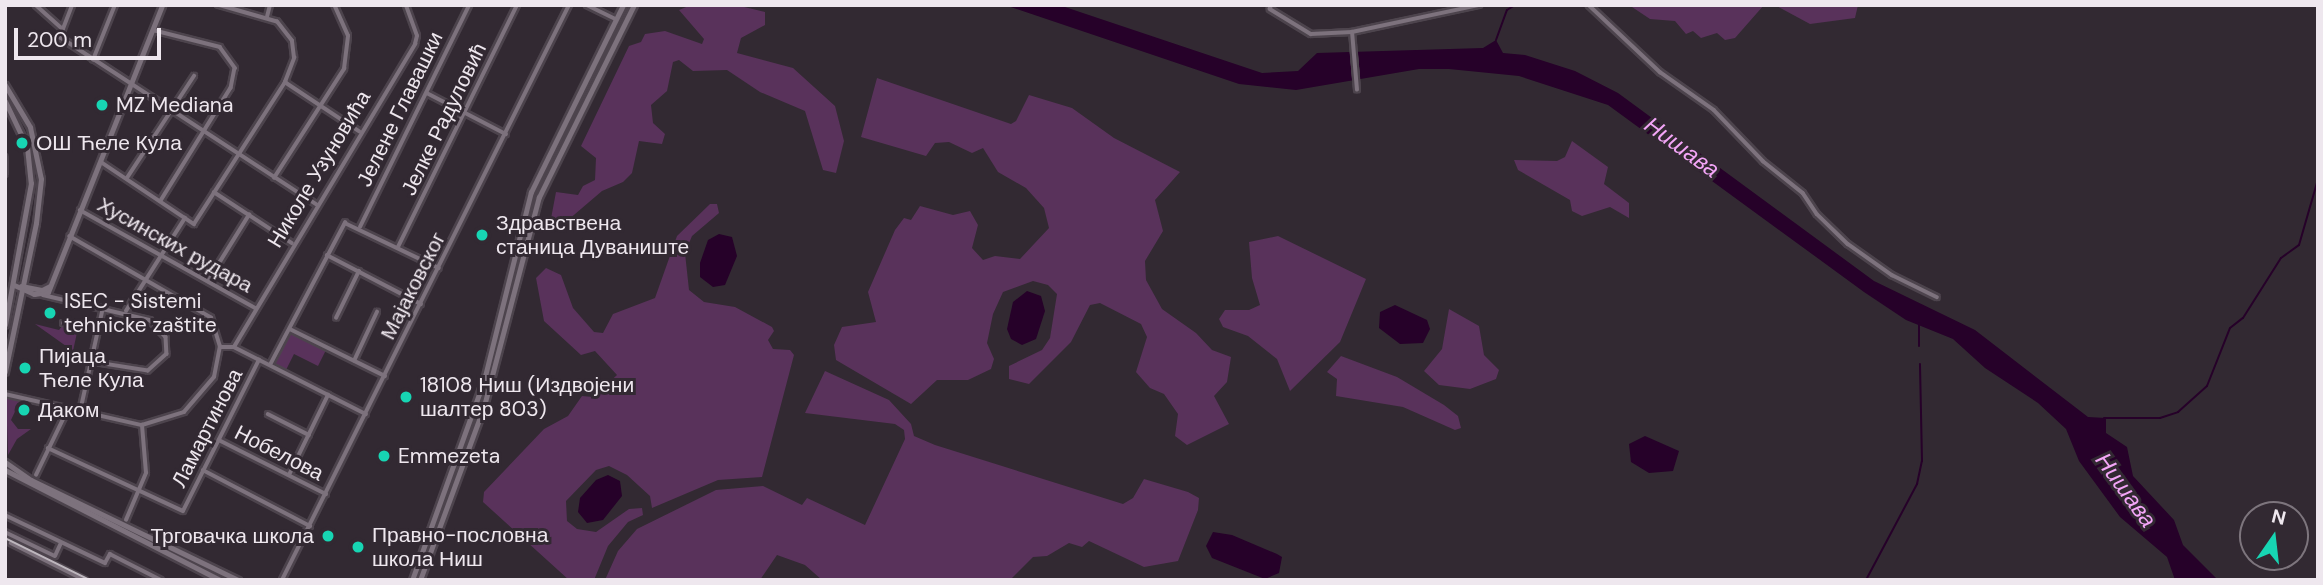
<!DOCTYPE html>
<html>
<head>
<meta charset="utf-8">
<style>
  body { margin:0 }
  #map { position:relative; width:2323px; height:585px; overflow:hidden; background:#322932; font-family:"DM Sans",sans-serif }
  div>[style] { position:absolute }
  .green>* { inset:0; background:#59325b }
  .water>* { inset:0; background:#260129 }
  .stream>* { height:2px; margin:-1px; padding:0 1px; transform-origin:1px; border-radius:1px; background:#260129 }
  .roads { filter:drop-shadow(2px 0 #4d444d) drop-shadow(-2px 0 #4d444d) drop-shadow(0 2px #4d444d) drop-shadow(0 -2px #4d444d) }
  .minor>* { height:3.5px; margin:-1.75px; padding:0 1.75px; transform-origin:1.75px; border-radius:1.75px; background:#7d727d }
  .tertiary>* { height:5px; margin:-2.5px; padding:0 2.5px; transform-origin:2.5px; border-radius:2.5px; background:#7d727d }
  .secondary>* { height:5px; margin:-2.5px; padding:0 2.5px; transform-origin:2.5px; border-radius:2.5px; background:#7d727d }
  .rail>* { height:2px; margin:-1px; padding:0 1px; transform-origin:1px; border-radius:1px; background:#beb7be }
  .dots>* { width:19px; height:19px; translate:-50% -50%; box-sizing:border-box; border:4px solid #322932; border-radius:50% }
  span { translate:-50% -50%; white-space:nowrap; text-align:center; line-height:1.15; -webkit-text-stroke:6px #322932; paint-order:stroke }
  .poi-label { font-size:21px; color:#eee7ee }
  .left { translate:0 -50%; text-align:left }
  .right { translate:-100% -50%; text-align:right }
  .street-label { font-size:21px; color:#eee7ee }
  .water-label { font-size:23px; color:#f3a5f7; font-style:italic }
  .frame { position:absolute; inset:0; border:7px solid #eee7ee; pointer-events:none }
  .north { position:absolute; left:2239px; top:501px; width:70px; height:70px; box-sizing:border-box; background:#322932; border:2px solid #7d757d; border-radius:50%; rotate:14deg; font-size:19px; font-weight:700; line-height:28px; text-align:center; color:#eee7ee }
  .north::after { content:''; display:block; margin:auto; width:24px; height:32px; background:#17d5b3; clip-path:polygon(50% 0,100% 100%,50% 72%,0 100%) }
  .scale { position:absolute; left:14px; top:28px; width:147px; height:32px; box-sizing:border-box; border:4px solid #eee7ee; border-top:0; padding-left:9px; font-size:21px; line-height:24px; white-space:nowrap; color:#eee7ee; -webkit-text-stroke:5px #322932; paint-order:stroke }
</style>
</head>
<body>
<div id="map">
  <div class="green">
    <i style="clip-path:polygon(691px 5px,736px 5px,765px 12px,765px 25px,741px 38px,737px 53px,793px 68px,835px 106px,844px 141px,836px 173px,823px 170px,805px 111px,760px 92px,727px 70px,693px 71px,679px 60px,673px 62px,667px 91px,651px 105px,653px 123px,665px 134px,662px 144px,639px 141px,632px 173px,623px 182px,602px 191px,561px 226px,550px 224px,556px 192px,578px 195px,583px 186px,595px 180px,596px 158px,581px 146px,629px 46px,641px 42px,645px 34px,665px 31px,702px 44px,704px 39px,679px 10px)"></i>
    <i style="clip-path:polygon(1629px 5px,1764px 5px,1735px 38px,1725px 40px,1717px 33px,1701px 38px,1693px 31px,1686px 34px,1675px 21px,1650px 19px)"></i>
    <i style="clip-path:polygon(1775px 5px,1858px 5px,1855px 18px,1810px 24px)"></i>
    <i style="clip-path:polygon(877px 78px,1011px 124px,1016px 121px,1029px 95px,1072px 108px,1114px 138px,1180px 172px,1155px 200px,1163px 231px,1145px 261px,1146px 280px,1162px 309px,1196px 333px,1212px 350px,1231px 357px,1227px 382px,1214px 396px,1229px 424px,1187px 445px,1175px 436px,1178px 414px,1164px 394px,1150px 388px,1136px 372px,1147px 337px,1141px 324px,1100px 303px,1090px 305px,1071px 342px,1029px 384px,1009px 379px,1009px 366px,1042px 350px,1050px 338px,1057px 294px,1048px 285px,1033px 281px,1003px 292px,993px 314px,987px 343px,994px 359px,991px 369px,968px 380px,937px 380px,911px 404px,836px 360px,834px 345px,842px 327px,876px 322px,868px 292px,895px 230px,904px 218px,911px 220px,920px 206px,953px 215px,970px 211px,978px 225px,972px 248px,983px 260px,995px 256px,1020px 259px,1049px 228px,1044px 208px,1026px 188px,998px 172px,983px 148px,972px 153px,949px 142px,935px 143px,926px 156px,861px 137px)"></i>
    <i style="clip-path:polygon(1572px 141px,1608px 167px,1604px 184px,1629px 203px,1629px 218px,1610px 207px,1582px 216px,1572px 211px,1570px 200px,1518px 170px,1514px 160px,1557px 161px,1565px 157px)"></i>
    <i style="clip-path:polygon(710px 204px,717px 204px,719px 213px,692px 236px,685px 253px,689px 290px,704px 302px,735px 307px,772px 327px,774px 331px,768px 340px,773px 349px,790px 350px,794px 355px,762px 477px,718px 480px,652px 508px,650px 496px,627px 475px,609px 466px,596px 470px,566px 501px,567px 521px,577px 529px,596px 532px,629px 509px,642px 508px,643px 515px,628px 522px,608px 546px,594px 580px,569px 580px,483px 502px,484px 492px,544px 429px,568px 416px,582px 396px,593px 397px,617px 375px,595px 351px,581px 355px,544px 321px,536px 278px,546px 268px,561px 275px,573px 308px,594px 332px,603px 333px,613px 314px,655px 298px,677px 236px)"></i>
    <i style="clip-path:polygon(1278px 236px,1366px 279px,1340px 342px,1290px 391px,1277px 359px,1248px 336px,1223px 327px,1219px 319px,1225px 310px,1249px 310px,1260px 305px,1252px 278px,1249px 242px)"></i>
    <i style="clip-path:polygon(1449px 309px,1479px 326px,1484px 355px,1499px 370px,1496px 379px,1470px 389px,1439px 385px,1424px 371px,1442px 349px)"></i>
    <i style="clip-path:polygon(35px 324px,59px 330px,63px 325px,78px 328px,73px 351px)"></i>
    <i style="clip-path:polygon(290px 331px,326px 350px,318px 366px,294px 354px,286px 370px,273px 364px)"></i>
    <i style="clip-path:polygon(1341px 356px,1397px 377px,1444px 405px,1458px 416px,1461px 428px,1455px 430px,1403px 407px,1336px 396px,1337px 379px,1327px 372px)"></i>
    <i style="clip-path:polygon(825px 371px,889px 400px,911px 424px,914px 436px,935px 445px,1123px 504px,1133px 498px,1144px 479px,1188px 492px,1199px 498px,1198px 510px,1178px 561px,1144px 567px,1089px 541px,1082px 547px,1069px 543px,1047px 556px,1033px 557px,1010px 580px,822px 580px,805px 565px,777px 555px,760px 580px,605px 580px,618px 551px,637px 529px,716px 490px,763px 486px,802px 505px,807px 498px,865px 525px,905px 439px,904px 430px,895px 424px,805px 413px)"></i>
    <i style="clip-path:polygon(6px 395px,21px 399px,11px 420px,18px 429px,31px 429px,17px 439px,8px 455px)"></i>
  </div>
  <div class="water">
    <i style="clip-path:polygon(1005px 5px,1059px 5px,1262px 73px,1298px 71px,1317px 53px,1483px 48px,1496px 40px,1503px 53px,1525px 55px,1575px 71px,1618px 93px,1874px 281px,1975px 330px,2088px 417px,2106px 418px,2106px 433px,2127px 447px,2133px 476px,2174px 520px,2183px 545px,2218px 580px,2175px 580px,2167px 557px,2120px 517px,2079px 461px,2066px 429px,2038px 403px,1985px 368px,1953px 339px,1906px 320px,1864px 292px,1608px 105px,1519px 76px,1449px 69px,1419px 69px,1296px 90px,1239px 84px)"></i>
    <i style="clip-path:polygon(719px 234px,732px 237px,737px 256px,725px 285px,713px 287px,700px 277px,700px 263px,708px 240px)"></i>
    <i style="clip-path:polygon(1027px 291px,1041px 296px,1045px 311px,1036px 339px,1022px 345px,1011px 339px,1007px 329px,1013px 302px)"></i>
    <i style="clip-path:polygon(1395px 305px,1427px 320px,1430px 329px,1423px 343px,1400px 344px,1379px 328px,1380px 312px)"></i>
    <i style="clip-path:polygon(1645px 436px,1679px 451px,1673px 471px,1649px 473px,1631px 462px,1629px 444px)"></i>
    <i style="clip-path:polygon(608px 475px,620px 481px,622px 496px,603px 520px,587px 523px,578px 512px,580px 498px,596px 480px)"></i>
    <i style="clip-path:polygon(1213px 532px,1232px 535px,1277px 554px,1282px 557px,1279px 573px,1265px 579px,1212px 558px,1206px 546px)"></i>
  </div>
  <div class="stream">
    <i style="left:1496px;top:40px;width:32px;rotate:-70deg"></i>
    <i style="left:1507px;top:10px;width:9px;rotate:-32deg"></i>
    <i style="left:1919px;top:323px;width:23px;rotate:90deg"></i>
    <i style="left:2104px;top:418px;width:56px"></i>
    <i style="left:2160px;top:418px;width:19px;rotate:-18deg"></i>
    <i style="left:2178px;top:412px;width:39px;rotate:-42deg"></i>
    <i style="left:2207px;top:386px;width:62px;rotate:-68.4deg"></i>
    <i style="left:2230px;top:328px;width:16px;rotate:-38deg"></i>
    <i style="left:2243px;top:318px;width:71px;rotate:-57.7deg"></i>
    <i style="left:2281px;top:258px;width:22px;rotate:-36deg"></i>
    <i style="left:2299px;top:245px;width:69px;rotate:-73.9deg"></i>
    <i style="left:1866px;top:580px;width:109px;rotate:-62deg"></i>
    <i style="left:1917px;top:484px;width:24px;rotate:-78deg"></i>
    <i style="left:1922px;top:461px;width:97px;rotate:-91.2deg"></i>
  </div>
  <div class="roads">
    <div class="minor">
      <i style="left:36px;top:5px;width:36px;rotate:42deg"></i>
      <i style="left:63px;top:29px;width:9px;rotate:111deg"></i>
      <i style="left:60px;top:37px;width:306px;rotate:33.1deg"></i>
      <i style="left:587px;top:5px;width:32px;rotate:26deg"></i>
      <i style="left:1272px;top:5px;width:4px;rotate:117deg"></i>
      <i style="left:1270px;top:9px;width:48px;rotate:31.4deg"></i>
      <i style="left:1311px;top:34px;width:41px;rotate:-2.8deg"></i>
      <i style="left:1589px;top:5px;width:98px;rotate:43.3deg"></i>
      <i style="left:1660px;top:72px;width:66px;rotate:35.1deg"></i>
      <i style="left:1714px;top:110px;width:71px;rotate:46.1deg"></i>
      <i style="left:1763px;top:161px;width:51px;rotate:38.7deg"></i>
      <i style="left:1803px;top:193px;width:25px;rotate:56deg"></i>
      <i style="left:1817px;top:214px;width:43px;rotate:44.1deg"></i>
      <i style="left:1848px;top:244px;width:54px;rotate:35.2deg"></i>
      <i style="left:1892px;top:275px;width:50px;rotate:26.1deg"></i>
      <i style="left:267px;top:17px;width:12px;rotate:-76deg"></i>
      <i style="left:63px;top:29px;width:26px;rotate:-69deg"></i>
      <i style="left:153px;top:30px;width:69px;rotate:14.2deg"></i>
      <i style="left:220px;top:47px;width:26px;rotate:54deg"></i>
      <i style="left:235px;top:68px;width:20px;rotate:101deg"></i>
      <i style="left:231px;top:88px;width:133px;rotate:121.8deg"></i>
      <i style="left:93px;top:60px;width:59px;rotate:-68.2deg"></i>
      <i style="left:285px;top:82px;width:89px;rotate:33.5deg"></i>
      <i style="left:1357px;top:90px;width:58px;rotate:-94.9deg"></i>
      <i style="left:1352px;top:32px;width:130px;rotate:-12deg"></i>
      <i style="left:427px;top:93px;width:89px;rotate:27.4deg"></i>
      <i style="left:5px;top:157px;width:17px;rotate:90deg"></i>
      <i style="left:101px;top:162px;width:112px;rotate:33.7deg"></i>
      <i style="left:194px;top:224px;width:169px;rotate:-57.3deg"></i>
      <i style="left:285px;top:82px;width:26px;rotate:-69deg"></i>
      <i style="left:294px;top:58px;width:17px;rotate:-97deg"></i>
      <i style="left:292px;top:41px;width:24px;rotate:-128deg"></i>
      <i style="left:277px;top:22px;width:61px;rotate:-163.9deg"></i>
      <i style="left:127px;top:178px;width:122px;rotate:-56.7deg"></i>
      <i style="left:274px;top:178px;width:130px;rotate:-57.3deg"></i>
      <i style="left:344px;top:69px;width:33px;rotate:-83deg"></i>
      <i style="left:348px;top:36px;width:34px;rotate:-114deg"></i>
      <i style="left:214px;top:192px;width:93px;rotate:33.2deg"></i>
      <i style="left:80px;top:210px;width:201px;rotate:29.2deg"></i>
      <i style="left:360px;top:227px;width:247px;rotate:-63.8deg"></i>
      <i style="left:398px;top:247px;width:270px;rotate:-63.8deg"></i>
      <i style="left:327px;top:255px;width:106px;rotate:27.5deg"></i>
      <i style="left:208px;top:281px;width:78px;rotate:-58.2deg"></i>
      <i style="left:43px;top:295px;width:110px;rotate:13.2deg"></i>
      <i style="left:150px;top:320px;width:23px;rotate:47deg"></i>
      <i style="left:166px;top:337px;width:17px;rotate:87deg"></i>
      <i style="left:167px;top:354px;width:25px;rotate:138deg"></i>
      <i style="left:148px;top:371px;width:58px;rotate:-171deg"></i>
      <i style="left:126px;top:311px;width:110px;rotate:-57.6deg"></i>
      <i style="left:336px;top:318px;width:52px;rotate:-63.9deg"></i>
      <i style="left:63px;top:323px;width:36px;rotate:11deg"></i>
      <i style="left:290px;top:329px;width:106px;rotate:26.3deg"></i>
      <i style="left:220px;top:347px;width:14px"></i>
      <i style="left:234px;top:347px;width:148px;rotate:26.9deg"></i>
      <i style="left:234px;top:347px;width:353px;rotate:-59.1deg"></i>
      <i style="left:415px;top:44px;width:8px;rotate:-76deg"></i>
      <i style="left:417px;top:36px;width:33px;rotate:-110deg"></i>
      <i style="left:354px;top:361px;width:54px;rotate:-64.9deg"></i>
      <i style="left:270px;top:365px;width:161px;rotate:-62.2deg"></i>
      <i style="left:345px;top:223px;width:104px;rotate:25.6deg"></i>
      <i style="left:5px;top:394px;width:140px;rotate:12.8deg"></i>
      <i style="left:142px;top:425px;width:44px;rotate:-17.2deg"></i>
      <i style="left:184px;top:412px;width:46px;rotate:-49.4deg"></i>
      <i style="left:214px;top:377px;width:31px;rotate:-79deg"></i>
      <i style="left:220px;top:347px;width:30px;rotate:-107deg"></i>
      <i style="left:211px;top:318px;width:163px;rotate:-150.1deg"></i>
      <i style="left:80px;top:412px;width:107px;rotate:-77.6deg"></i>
      <i style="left:268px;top:414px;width:46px;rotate:27.1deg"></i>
      <i style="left:219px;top:440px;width:120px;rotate:26.8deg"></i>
      <i style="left:48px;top:448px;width:149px;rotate:25deg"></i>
      <i style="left:183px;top:511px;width:169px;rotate:-63.3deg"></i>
      <i style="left:203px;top:470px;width:121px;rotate:27.6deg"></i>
      <i style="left:36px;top:475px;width:73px;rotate:-64.1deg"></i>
      <i style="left:289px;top:475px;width:89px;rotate:-64deg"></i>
      <i style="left:5px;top:515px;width:111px;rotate:25.6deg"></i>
      <i style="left:105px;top:563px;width:10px;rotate:-61deg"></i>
      <i style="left:110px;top:554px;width:57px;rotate:27deg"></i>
      <i style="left:126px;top:520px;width:51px;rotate:-66.9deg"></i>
      <i style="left:146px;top:473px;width:48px;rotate:-94.8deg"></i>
      <i style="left:5px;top:532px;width:55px;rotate:25.6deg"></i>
      <i style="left:55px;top:556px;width:14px;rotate:-65deg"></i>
      <i style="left:11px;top:543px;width:83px;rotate:26.6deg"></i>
      <i style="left:282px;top:580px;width:643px;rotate:-63.47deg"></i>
    </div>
    <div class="tertiary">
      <i style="left:5px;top:85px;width:49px;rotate:59.2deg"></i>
      <i style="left:30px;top:127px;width:53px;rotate:78.1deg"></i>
      <i style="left:41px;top:179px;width:44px;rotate:96.5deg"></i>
      <i style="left:36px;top:223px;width:152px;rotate:101.8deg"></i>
      <i style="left:5px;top:101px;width:51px;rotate:64.4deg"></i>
      <i style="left:27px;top:147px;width:36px;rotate:84deg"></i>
      <i style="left:31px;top:183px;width:144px;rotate:100.4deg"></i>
      <i style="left:14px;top:285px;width:22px;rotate:24deg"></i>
      <i style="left:34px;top:294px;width:14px;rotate:-8deg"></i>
      <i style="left:48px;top:292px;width:309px;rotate:-68.3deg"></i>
      <i style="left:21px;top:286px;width:21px;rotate:11deg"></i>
      <i style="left:42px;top:290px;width:9px;rotate:-27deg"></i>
    </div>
    <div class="secondary">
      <i style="left:5px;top:462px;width:32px;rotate:35deg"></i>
      <i style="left:31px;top:480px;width:230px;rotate:25.8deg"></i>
      <i style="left:5px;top:470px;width:242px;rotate:27.1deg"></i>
      <i style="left:412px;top:580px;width:213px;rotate:-70.2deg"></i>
      <i style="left:484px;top:380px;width:194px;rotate:-76deg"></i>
      <i style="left:531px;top:192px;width:208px;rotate:-63.8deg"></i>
      <i style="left:420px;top:580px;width:185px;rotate:-69.8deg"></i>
      <i style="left:484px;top:406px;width:216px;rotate:-75.3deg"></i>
      <i style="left:539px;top:197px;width:214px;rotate:-63.7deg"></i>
    </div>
  </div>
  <div class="rail">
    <i style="left:5px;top:538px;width:95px;rotate:26.3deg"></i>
  </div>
  <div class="dots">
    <i style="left:102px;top:105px;background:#17d5b3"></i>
    <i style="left:22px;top:143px;background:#17d5b3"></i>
    <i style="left:482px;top:235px;background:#17d5b3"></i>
    <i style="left:50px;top:313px;background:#17d5b3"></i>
    <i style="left:25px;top:368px;background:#17d5b3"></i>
    <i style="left:406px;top:397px;background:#17d5b3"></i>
    <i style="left:24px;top:410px;background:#17d5b3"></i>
    <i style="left:384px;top:456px;background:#17d5b3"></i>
    <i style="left:328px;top:536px;background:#17d5b3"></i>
    <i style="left:358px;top:547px;background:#17d5b3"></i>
  </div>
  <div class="poi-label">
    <span class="left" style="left:116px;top:105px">MZ Mediana</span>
    <span class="left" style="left:36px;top:143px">ОШ Ћеле Кула</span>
    <span class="left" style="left:496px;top:235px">Здравствена<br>станица Дуваниште</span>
    <span class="left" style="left:64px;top:313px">ISEC - Sistemi<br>tehnicke zaštite</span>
    <span class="left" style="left:39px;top:368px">Пијаца<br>Ћеле Кула</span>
    <span class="left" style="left:420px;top:397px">18108 Ниш (Издвојени<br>шалтер 803)</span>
    <span class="left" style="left:38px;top:410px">Даком</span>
    <span class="left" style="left:398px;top:456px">Emmezeta</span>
    <span class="left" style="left:372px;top:547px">Правно-пословна<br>школа Ниш</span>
    <span class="right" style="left:314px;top:536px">Трговачка школа</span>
  </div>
  <div class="street-label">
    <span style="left:400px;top:109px;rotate:-64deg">Јелене Главашки</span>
    <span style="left:444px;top:119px;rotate:-64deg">Јелке Радуловић</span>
    <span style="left:319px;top:169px;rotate:-59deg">Николе Узуновића</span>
    <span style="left:175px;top:245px;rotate:29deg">Хусинских рудара</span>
    <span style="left:413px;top:286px;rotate:-63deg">Мајаковског</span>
    <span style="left:207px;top:428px;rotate:-63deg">Ламартинова</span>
    <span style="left:279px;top:453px;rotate:27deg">Нобелова</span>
  </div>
  <div class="water-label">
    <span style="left:1682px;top:147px;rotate:36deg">Нишава</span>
    <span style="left:2126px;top:490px;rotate:54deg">Нишава</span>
  </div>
  <div class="frame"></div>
  <div class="north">N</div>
  <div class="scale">200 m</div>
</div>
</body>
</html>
